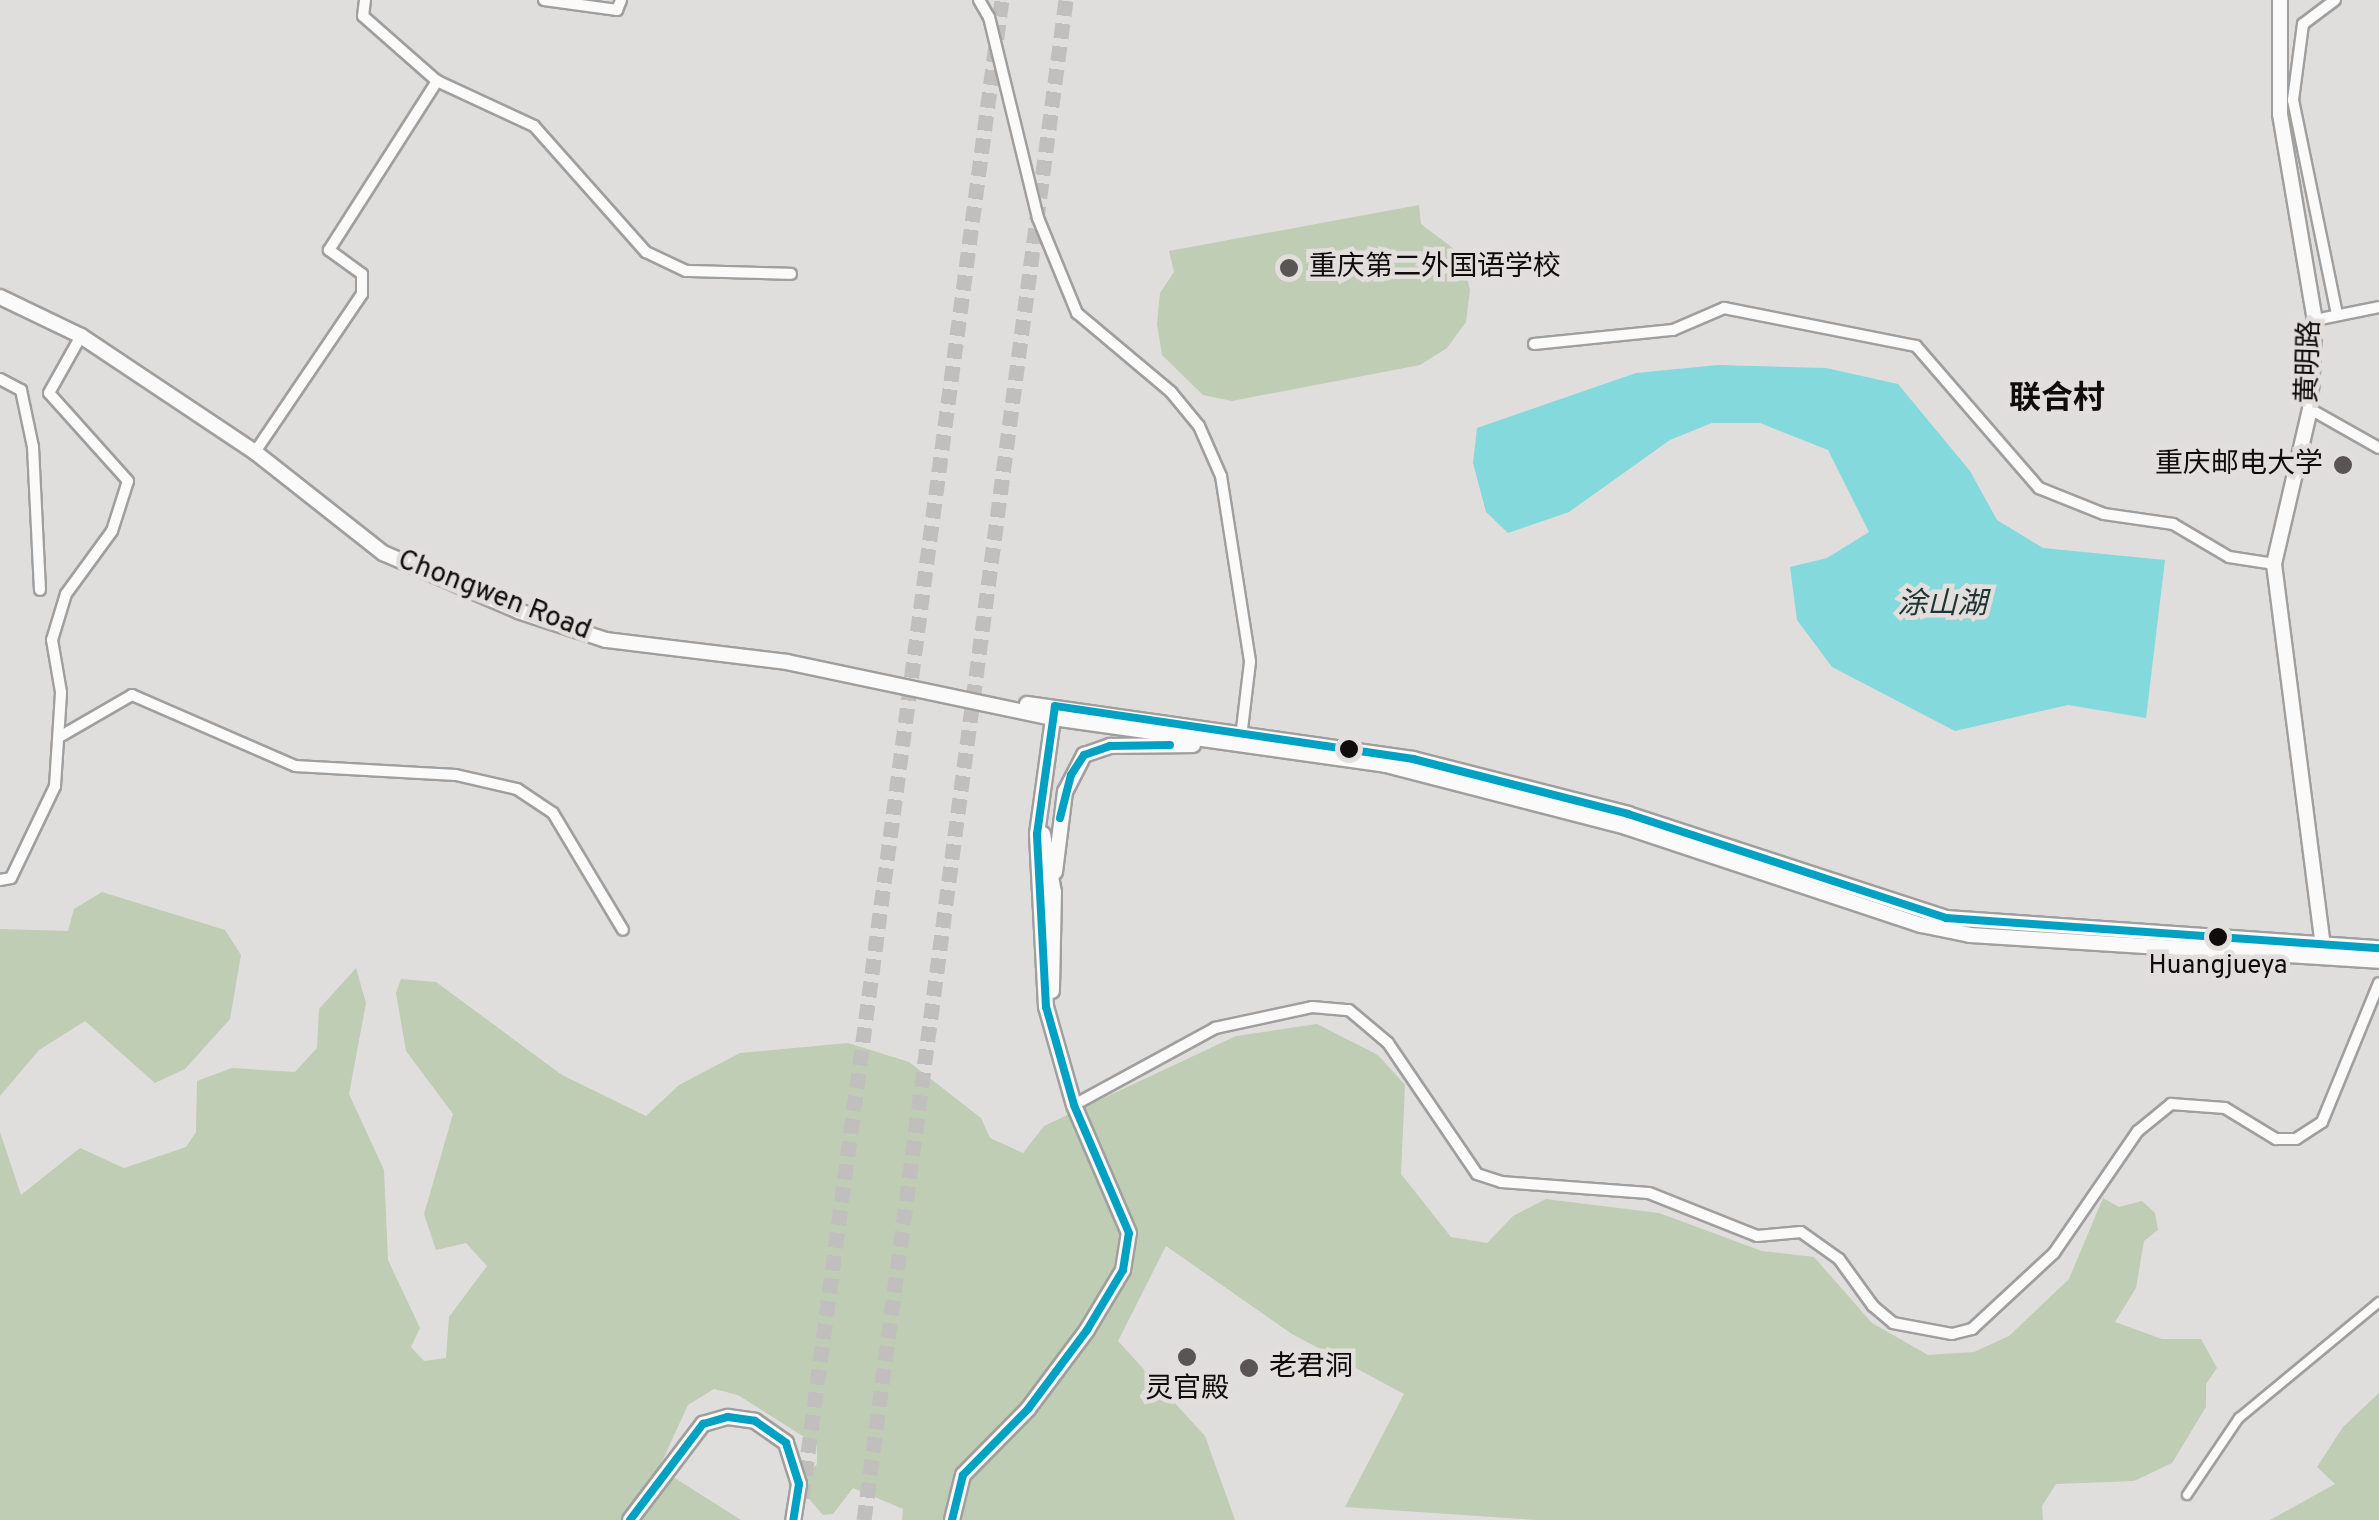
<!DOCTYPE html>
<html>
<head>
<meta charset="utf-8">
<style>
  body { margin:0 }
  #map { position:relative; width:2379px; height:1520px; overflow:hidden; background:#e0dedd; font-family:Overpass,"Noto Sans SC",sans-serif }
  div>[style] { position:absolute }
  .green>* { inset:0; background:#becdb3 }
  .water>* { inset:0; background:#84d9dc }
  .primary-tunnel>* { height:15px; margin-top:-7.5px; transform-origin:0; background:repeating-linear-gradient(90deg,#c0bfbe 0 15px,transparent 0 23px) }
  .roads { filter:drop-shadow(2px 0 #a09f9e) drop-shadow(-2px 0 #a09f9e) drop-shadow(0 2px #a09f9e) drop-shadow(0 -2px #a09f9e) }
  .pedestrian>* { height:8px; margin:-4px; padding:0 4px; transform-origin:4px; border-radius:4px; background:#fafafa }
  .minor>* { height:10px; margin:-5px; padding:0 5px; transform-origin:5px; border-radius:5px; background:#fafafa }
  .secondary>* { height:14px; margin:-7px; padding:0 7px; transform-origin:7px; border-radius:7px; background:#fafafa }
  .bus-1>* { height:8px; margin:-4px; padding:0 4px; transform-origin:4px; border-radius:4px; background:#01a1c4 }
  .dots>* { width:28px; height:28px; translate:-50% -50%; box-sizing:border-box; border:5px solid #e1dedc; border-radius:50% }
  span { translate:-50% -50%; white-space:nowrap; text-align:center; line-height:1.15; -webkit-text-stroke:9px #e1dedc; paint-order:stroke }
  .bus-label { font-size:26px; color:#0e0d0c }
  .poi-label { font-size:28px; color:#0e0d0c }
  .left { translate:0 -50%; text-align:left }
  .right { translate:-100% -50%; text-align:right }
  .street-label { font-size:28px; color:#0e0d0c }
  .water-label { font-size:30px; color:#1f3536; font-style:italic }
  .quarter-label { font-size:32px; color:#0e0d0c; font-weight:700 }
</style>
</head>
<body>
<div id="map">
  <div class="green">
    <i style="clip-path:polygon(1419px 205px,1421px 224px,1462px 255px,1470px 290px,1466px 322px,1447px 348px,1420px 365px,1232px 401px,1203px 395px,1162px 355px,1157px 324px,1160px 293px,1174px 272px,1169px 251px)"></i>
    <i style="clip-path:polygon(102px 892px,225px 930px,241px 955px,230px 1019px,185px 1069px,155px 1083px,85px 1021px,39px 1050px,0 1096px,0 929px,68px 931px,74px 909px)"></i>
    <i style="clip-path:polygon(356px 968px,366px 1003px,349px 1094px,384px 1170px,388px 1260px,420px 1328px,411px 1347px,424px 1361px,446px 1358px,449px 1317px,487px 1266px,466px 1243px,436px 1250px,424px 1214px,453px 1114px,406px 1051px,396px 993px,401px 979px,436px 982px,562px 1075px,646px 1116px,679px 1085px,740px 1053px,848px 1043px,909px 1062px,981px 1118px,990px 1138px,1023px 1153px,1044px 1126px,1236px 1036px,1317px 1024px,1378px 1055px,1405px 1085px,1401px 1174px,1451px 1237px,1487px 1243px,1513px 1216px,1546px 1199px,1659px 1213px,1762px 1251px,1814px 1257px,1872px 1323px,1928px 1355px,1974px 1352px,2009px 1336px,2069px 1279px,2103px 1198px,2119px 1207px,2142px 1201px,2155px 1213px,2158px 1230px,2144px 1241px,2136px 1288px,2115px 1322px,2162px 1339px,2201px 1339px,2217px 1368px,2206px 1384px,2206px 1407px,2172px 1463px,2134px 1481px,2056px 1484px,2042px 1506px,2043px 1520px,1536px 1520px,1345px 1507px,1404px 1394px,1292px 1334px,1166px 1246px,1118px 1341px,1205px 1436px,1235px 1520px,902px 1520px,903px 1509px,853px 1488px,833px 1514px,823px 1515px,797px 1485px,817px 1464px,817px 1445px,738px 1395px,714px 1389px,688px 1405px,659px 1468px,741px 1520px,0 1520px,0 1132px,21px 1195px,80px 1148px,124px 1168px,186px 1147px,196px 1132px,197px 1081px,232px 1068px,295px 1072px,317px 1048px,319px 1009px)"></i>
    <i style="clip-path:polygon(2379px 1393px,2379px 1520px,2270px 1520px,2335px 1484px,2317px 1467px,2343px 1427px)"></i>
  </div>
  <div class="water">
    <i style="clip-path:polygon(1718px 365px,1826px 368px,1898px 384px,1970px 471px,1997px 520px,2043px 548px,2165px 560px,2146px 718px,2068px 705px,1955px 731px,1832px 667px,1797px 620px,1790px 567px,1827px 558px,1869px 532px,1828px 450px,1760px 423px,1712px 423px,1670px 440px,1569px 512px,1508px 533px,1486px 512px,1473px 463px,1477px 428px,1636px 373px)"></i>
  </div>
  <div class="primary-tunnel">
    <i style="left:802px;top:1498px;width:1511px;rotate:-82.4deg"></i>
    <i style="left:864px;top:1520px;width:1533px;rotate:-82.43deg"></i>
  </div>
  <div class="roads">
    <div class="pedestrian">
      <i style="left:2187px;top:1495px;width:93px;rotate:-56deg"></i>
      <i style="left:2239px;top:1418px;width:182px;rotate:-39.6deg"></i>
    </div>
    <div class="minor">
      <i style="left:365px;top:0;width:16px;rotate:97deg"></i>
      <i style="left:363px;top:16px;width:98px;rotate:41.3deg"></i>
      <i style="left:437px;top:81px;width:107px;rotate:24.9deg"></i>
      <i style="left:534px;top:126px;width:169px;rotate:48.4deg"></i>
      <i style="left:646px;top:252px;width:44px;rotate:25.4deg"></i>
      <i style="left:686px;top:271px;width:105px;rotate:1.6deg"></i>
      <i style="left:544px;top:0;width:74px;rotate:7.8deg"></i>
      <i style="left:617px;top:10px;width:11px;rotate:-68deg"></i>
      <i style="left:979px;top:0;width:20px;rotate:60deg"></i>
      <i style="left:989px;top:17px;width:207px;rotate:76.3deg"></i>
      <i style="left:1038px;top:218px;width:103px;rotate:67.7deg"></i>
      <i style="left:1077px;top:313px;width:123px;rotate:40deg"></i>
      <i style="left:1171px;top:392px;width:44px;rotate:50.5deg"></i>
      <i style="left:1199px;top:426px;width:55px;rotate:66.3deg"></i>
      <i style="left:1221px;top:476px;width:188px;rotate:81.1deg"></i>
      <i style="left:1250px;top:662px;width:77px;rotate:96.8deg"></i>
      <i style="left:2335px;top:0;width:40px;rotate:143deg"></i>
      <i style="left:2303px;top:24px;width:77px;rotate:97.5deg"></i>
      <i style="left:2293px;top:100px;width:219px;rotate:78.4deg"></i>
      <i style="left:2315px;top:320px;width:65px;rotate:-11.5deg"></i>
      <i style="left:1534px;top:344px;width:140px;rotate:-5.8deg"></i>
      <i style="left:1673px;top:330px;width:56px;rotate:-23.3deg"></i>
      <i style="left:1724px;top:308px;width:196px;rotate:11.2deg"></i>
      <i style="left:1916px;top:346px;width:188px;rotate:49.1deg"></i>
      <i style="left:2039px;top:488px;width:70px;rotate:21.8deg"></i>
      <i style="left:2104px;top:514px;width:70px;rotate:8.2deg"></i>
      <i style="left:2173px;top:524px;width:65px;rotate:30.5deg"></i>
      <i style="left:2229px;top:557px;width:46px;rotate:8.8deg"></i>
      <i style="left:0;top:379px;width:24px;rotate:28deg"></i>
      <i style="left:21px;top:390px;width:58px;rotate:78.1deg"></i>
      <i style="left:33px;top:447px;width:143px;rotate:87.2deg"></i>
      <i style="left:2310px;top:409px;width:79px;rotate:29.5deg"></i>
      <i style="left:255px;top:452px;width:191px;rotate:-55.9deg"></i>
      <i style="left:362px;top:294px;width:20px;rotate:-90deg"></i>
      <i style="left:362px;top:274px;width:41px;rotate:-144deg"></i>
      <i style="left:329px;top:250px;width:201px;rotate:-57.4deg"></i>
      <i style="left:61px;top:736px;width:82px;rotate:-30deg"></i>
      <i style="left:132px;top:695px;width:178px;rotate:23.5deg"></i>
      <i style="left:295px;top:766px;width:161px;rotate:3.2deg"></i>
      <i style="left:456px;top:775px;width:63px;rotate:12.9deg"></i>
      <i style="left:517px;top:789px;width:43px;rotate:33.7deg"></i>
      <i style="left:553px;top:813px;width:136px;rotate:59.1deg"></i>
      <i style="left:0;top:880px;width:11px;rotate:-10deg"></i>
      <i style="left:11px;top:878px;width:102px;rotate:-64.4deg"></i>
      <i style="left:55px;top:786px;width:94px;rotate:-86.3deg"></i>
      <i style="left:61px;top:692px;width:53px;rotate:-99.8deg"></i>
      <i style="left:52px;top:640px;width:48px;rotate:-73.1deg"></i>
      <i style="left:66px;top:594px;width:78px;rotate:-53.9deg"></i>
      <i style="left:112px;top:531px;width:52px;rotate:-72.3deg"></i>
      <i style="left:128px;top:481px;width:118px;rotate:-131.9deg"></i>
      <i style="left:49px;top:393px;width:65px;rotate:-60.7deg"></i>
      <i style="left:1074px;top:1105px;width:161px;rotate:-28.6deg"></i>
      <i style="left:1215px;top:1028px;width:99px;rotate:-12.2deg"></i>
      <i style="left:1312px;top:1007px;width:37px;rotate:5deg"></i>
      <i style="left:1349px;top:1010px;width:51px;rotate:40.2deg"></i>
      <i style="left:1388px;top:1043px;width:158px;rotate:55.8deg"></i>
      <i style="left:1477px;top:1174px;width:25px;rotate:18deg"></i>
      <i style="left:1501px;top:1182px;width:148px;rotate:4.3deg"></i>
      <i style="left:1649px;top:1193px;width:116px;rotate:21.7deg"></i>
      <i style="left:1757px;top:1236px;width:44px;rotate:-5.2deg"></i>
      <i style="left:1801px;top:1232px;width:47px;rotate:35.4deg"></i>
      <i style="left:1839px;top:1259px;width:58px;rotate:54.1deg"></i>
      <i style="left:1873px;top:1306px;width:26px;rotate:40deg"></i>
      <i style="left:1893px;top:1323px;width:60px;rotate:10.6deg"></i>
      <i style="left:1952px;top:1334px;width:21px;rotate:-14deg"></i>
      <i style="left:1972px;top:1329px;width:112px;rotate:-42.8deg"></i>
      <i style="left:2054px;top:1253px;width:148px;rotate:-55.5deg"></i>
      <i style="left:2138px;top:1131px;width:43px;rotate:-39.3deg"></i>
      <i style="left:2171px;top:1104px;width:54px;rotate:4.2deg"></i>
      <i style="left:2225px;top:1108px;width:60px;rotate:31.3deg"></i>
      <i style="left:2276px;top:1139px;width:20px"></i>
      <i style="left:2296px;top:1139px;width:31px;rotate:-33deg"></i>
      <i style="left:2322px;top:1122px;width:150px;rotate:-67.7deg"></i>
    </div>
    <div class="secondary">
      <i style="left:2280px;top:0;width:114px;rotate:90deg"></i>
      <i style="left:2280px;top:114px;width:209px;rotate:80.4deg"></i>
      <i style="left:2315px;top:320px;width:89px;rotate:93.2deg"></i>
      <i style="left:2310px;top:409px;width:159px;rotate:103.1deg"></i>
      <i style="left:2274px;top:564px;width:392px;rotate:82.7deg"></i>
      <i style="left:0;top:297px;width:90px;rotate:25.7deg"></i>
      <i style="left:81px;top:336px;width:209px;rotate:33.7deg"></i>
      <i style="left:255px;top:452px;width:163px;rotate:38.3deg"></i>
      <i style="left:383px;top:553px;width:147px;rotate:23.2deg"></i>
      <i style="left:518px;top:611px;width:93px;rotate:18.2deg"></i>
      <i style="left:606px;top:640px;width:182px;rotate:6.9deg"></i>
      <i style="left:787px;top:662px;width:272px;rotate:11.9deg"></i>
      <i style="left:1053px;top:718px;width:336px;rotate:8deg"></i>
      <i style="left:1386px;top:765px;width:248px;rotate:14.5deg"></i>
      <i style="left:1626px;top:827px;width:311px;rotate:18.4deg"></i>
      <i style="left:1921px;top:925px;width:50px;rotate:11.5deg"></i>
      <i style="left:1970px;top:935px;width:410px;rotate:3.6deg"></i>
      <i style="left:1027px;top:704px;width:390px;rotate:8.1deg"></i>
      <i style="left:1413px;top:759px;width:222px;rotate:14.3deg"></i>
      <i style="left:1628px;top:814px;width:335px;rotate:18.1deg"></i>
      <i style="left:1946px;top:918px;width:434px;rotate:4deg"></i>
      <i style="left:1043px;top:834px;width:59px;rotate:79.3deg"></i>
      <i style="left:1054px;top:892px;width:99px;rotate:91.2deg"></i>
      <i style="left:1055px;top:872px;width:81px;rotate:-82.9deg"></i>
      <i style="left:1065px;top:792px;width:42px;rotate:-62.8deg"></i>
      <i style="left:1084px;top:755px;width:28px;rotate:-19deg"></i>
      <i style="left:1110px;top:746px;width:83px;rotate:-0.7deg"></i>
      <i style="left:630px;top:1520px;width:121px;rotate:-52.8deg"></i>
      <i style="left:703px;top:1424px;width:26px;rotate:-16deg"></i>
      <i style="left:728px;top:1417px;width:27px;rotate:8deg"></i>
      <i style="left:755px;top:1421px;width:38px;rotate:35deg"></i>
      <i style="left:786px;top:1443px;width:43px;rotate:72.4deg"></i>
      <i style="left:799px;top:1484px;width:36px;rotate:99deg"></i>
      <i style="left:952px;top:1520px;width:46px;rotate:-76.3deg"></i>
      <i style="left:963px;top:1475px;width:93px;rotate:-45.4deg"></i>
      <i style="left:1028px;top:1409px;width:99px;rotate:-53.2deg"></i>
      <i style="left:1087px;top:1330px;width:70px;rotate:-59deg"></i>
      <i style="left:1123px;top:1270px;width:37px;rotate:-81deg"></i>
      <i style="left:1129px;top:1233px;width:139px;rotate:-113.3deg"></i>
      <i style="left:1074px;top:1105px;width:102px;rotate:-105.9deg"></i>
      <i style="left:1046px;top:1007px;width:173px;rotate:-93deg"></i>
      <i style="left:1037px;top:834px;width:124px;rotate:-82.1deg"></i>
    </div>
  </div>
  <div class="bus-1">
    <i style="left:1060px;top:818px;width:44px;rotate:-75.7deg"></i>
    <i style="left:1071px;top:775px;width:24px;rotate:-57deg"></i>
    <i style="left:1084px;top:755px;width:28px;rotate:-19deg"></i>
    <i style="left:1110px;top:746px;width:60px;rotate:-1deg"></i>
    <i style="left:630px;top:1520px;width:121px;rotate:-52.8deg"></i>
    <i style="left:703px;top:1424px;width:26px;rotate:-16deg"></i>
    <i style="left:728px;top:1417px;width:27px;rotate:8deg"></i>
    <i style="left:755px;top:1421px;width:38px;rotate:35deg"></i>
    <i style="left:786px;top:1443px;width:43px;rotate:72.4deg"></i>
    <i style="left:799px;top:1484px;width:36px;rotate:99deg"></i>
    <i style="left:952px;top:1520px;width:46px;rotate:-76.3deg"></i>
    <i style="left:963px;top:1475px;width:93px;rotate:-45.4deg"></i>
    <i style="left:1028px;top:1409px;width:99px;rotate:-53.2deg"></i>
    <i style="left:1087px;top:1330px;width:70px;rotate:-59deg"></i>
    <i style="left:1123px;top:1270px;width:37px;rotate:-81deg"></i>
    <i style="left:1129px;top:1233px;width:139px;rotate:-113.3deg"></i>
    <i style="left:1074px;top:1105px;width:102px;rotate:-105.9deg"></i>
    <i style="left:1046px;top:1007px;width:173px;rotate:-93deg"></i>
    <i style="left:1037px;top:834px;width:129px;rotate:-82deg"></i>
    <i style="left:1055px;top:706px;width:362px;rotate:8.4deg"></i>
    <i style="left:1413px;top:759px;width:222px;rotate:14.3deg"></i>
    <i style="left:1628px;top:814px;width:335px;rotate:18.1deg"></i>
    <i style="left:1946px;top:918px;width:434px;rotate:4deg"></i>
  </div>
  <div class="dots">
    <i style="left:1289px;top:268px;background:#585655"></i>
    <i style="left:2343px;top:465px;background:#585655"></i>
    <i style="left:1349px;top:749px;background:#0e0d0c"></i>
    <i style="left:2218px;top:937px;background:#0e0d0c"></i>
    <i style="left:1187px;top:1357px;background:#585655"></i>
    <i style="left:1249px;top:1368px;background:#585655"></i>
  </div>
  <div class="bus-label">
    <span style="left:2218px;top:967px">Huangjueya</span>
  </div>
  <div class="poi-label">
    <span class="left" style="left:1309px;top:268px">重庆第二外国语学校</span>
    <span class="right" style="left:2323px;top:465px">重庆邮电大学</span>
    <span class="left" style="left:1269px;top:1368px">老君洞</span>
    <span style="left:1187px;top:1390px">灵官殿</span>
  </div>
  <div class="street-label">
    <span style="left:2310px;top:362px;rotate:-88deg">黄明路</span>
    <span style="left:494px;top:596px;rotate:21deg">Chongwen Road</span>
  </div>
  <div class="water-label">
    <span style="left:1942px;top:606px">涂山湖</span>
  </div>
  <div class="quarter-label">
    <span style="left:2057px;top:400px">联合村</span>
  </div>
</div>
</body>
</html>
